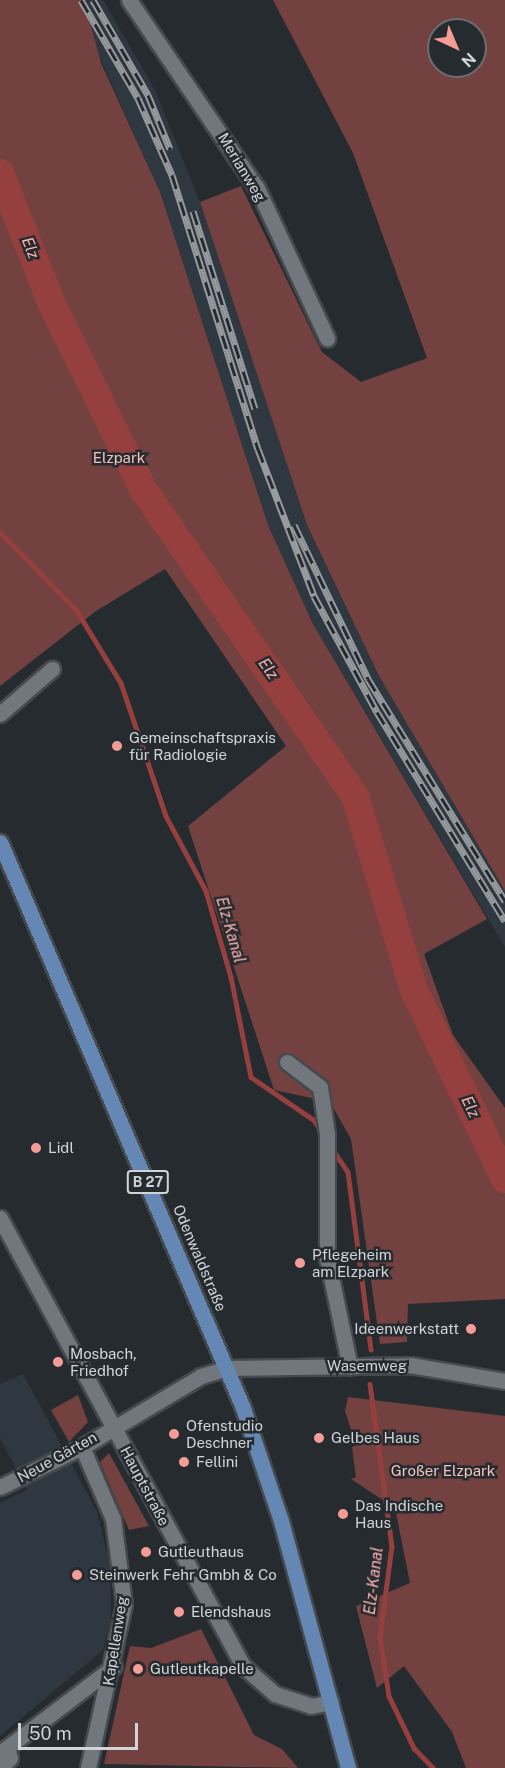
<!DOCTYPE html>
<html>
<head>
<meta charset="utf-8">
<style>
  body { margin:0 }
  #map { position:relative; width:505px; height:1768px; overflow:hidden; background:#262b30; font-family:"Public Sans",sans-serif }
  div>[style] { position:absolute }
  .built>* { inset:0; background:#2f3840 }
  .green>* { inset:0; background:#73413f }
  .stream>* { height:4.5px; margin:-2.25px; padding:0 2.25px; transform-origin:2.25px; border-radius:2.25px; background:#95403f }
  .river>* { height:28px; margin:-14px; padding:0 14px; transform-origin:14px; border-radius:14px; background:#95403f }
  .roads { filter:drop-shadow(2px 0 #46494e) drop-shadow(-2px 0 #46494e) drop-shadow(0 2px #46494e) drop-shadow(0 -2px #46494e) }
  .minor>* { height:15px; margin:-7.5px; padding:0 7.5px; transform-origin:7.5px; border-radius:7.5px; background:#72777d }
  .major>* { height:15px; margin:-7.5px; padding:0 7.5px; transform-origin:7.5px; border-radius:7.5px; background:#6488b3 }
  .rail>* { height:7px; margin-top:-3.5px; transform-origin:0; background:repeating-linear-gradient(90deg,#262b30 0 14px,#979b9e 0 28px); box-sizing:border-box; border-block:2px solid #979b9e }
  .dots>* { width:16px; height:16px; translate:-50% -50%; box-sizing:border-box; border:3px solid #262b30; border-radius:50% }
  span { translate:-50% -50%; white-space:nowrap; text-align:center; line-height:1.15; -webkit-text-stroke:5px #262b30; paint-order:stroke }
  .shield-label span { padding:2px 4px; background:#262b30; border:2px solid; border-radius:4px; -webkit-text-stroke-width:0 }
  .shield-label { font-size:14px; color:#d2d5d8; font-weight:700 }
  .street-label { font-size:15px; color:#d2d5d8 }
  .park-label { font-size:15px; color:#f5c3bf }
  .poi-label { font-size:15px; color:#d2d5d8 }
  .left { translate:0 -50%; text-align:left }
  .right { translate:-100% -50%; text-align:right }
  .water-label { font-size:16px; color:#fab0ab; font-style:italic }
  .north { position:absolute; left:427px; top:18px; width:60px; height:60px; box-sizing:border-box; background:#262b30; border:2px solid #6b6f73; border-radius:50%; rotate:136deg; font-size:16px; font-weight:700; line-height:24px; text-align:center; color:#d2d5d8 }
  .north::after { content:''; display:block; margin:auto; width:21px; height:27px; background:#f59c96; clip-path:polygon(50% 0,100% 100%,50% 72%,0 100%) }
  .scale { position:absolute; left:18px; top:1723px; width:120px; height:27px; box-sizing:border-box; border:3px solid #d2d5d8; border-top:0; padding-left:8px; font-size:18px; line-height:21px; white-space:nowrap; color:#d2d5d8; -webkit-text-stroke:4px #262b30; paint-order:stroke }
</style>
</head>
<body>
<div id="map">
  <div class="built">
    <i style="clip-path:polygon(74px 0,103px 0,155px 90px,200px 202px,307px 525px,379px 676px,505px 891px,505px 947px,313px 624px,268px 525px,160px 192px)"></i>
    <i style="clip-path:polygon(23px 1374px,97px 1512px,110px 1564px,111px 1619px,103px 1650px,0 1736px,0 1503px,27px 1490px,0 1438px,0 1384px)"></i>
  </div>
  <div class="green">
    <i style="clip-path:polygon(0 0,84px 0,101px 63px,160px 192px,268px 525px,313px 624px,487px 919px,424px 954px,453px 1035px,505px 1108px,505px 1299px,408px 1304px,407px 1342px,380px 1344px,351px 1139px,330px 1102px,274px 1090px,188px 826px,286px 746px,165px 569px,96px 611px,0 686px)"></i>
    <i style="clip-path:polygon(evenodd,273px 0,505px 0,505px 891px,379px 676px,307px 525px,200px 202px,241px 186px,322px 352px,361px 382px,427px 358px,353px 153px,273px 0,439px 30px,475px 30px,475px 66px,439px 66px,439px 30px)"></i>
    <i style="clip-path:polygon(78px 1395px,88px 1422px,69px 1442px,51px 1410px)"></i>
    <i style="clip-path:polygon(348px 1397px,505px 1416px,505px 1768px,466px 1768px,452px 1732px,404px 1666px,377px 1688px,356px 1606px,410px 1583px,395px 1508px,351px 1479px,356px 1477px,352px 1447px,356px 1445px,345px 1411px)"></i>
    <i style="clip-path:polygon(109px 1453px,149px 1526px,129px 1530px,100px 1462px)"></i>
    <i style="clip-path:polygon(201px 1629px,254px 1735px,282px 1749px,298px 1768px,104px 1764px,130px 1646px,151px 1648px)"></i>
  </div>
  <div class="stream">
    <i style="left:0;top:532px;width:110px;rotate:45.7deg"></i>
    <i style="left:77px;top:611px;width:84px;rotate:58.6deg"></i>
    <i style="left:121px;top:683px;width:140px;rotate:71.3deg"></i>
    <i style="left:166px;top:816px;width:85px;rotate:61.9deg"></i>
    <i style="left:206px;top:891px;width:90px;rotate:73.8deg"></i>
    <i style="left:231px;top:977px;width:102px;rotate:78.7deg"></i>
    <i style="left:251px;top:1077px;width:76px;rotate:34.3deg"></i>
    <i style="left:314px;top:1120px;width:14px;rotate:56deg"></i>
    <i style="left:331px;top:1147px;width:30px;rotate:56deg"></i>
    <i style="left:348px;top:1172px;width:179px;rotate:82.6deg"></i>
    <i style="left:370px;top:1384px;width:163px;rotate:82.3deg"></i>
    <i style="left:392px;top:1546px;width:92px;rotate:97.5deg"></i>
    <i style="left:380px;top:1637px;width:60px;rotate:81.3deg"></i>
    <i style="left:389px;top:1696px;width:58px;rotate:64.3deg"></i>
    <i style="left:414px;top:1748px;width:28px;rotate:46deg"></i>
  </div>
  <div class="river">
    <i style="left:0;top:173px;width:139px;rotate:68.4deg"></i>
    <i style="left:51px;top:302px;width:208px;rotate:63.8deg"></i>
    <i style="left:143px;top:489px;width:373px;rotate:55.4deg"></i>
    <i style="left:355px;top:796px;width:203px;rotate:73.1deg"></i>
    <i style="left:414px;top:990px;width:210px;rotate:64.3deg"></i>
  </div>
  <div class="roads">
    <div class="minor">
      <i style="left:129px;top:0;width:227px;rotate:55.8deg"></i>
      <i style="left:257px;top:188px;width:166px;rotate:65deg"></i>
      <i style="left:0;top:714px;width:69px;rotate:-40.9deg"></i>
      <i style="left:287px;top:1062px;width:41px;rotate:37.1deg"></i>
      <i style="left:320px;top:1087px;width:48px;rotate:81.5deg"></i>
      <i style="left:327px;top:1134px;width:124px;rotate:90deg"></i>
      <i style="left:327px;top:1258px;width:111px;rotate:78.1deg"></i>
      <i style="left:0;top:1218px;width:510px;rotate:61.52deg"></i>
      <i style="left:243px;top:1666px;width:43px;rotate:41.2deg"></i>
      <i style="left:275px;top:1694px;width:38px;rotate:18deg"></i>
      <i style="left:311px;top:1706px;width:20px;rotate:-11deg"></i>
      <i style="left:82px;top:1447px;width:78px;rotate:66.7deg"></i>
      <i style="left:113px;top:1519px;width:86px;rotate:82.6deg"></i>
      <i style="left:124px;top:1604px;width:168px;rotate:102.4deg"></i>
      <i style="left:0;top:1487px;width:91px;rotate:-26deg"></i>
      <i style="left:82px;top:1447px;width:139px;rotate:-30.8deg"></i>
      <i style="left:201px;top:1376px;width:28px;rotate:-17deg"></i>
      <i style="left:228px;top:1368px;width:182px;rotate:-0.9deg"></i>
      <i style="left:410px;top:1365px;width:96px;rotate:9.6deg"></i>
      <i style="left:0;top:1753px;width:143px;rotate:-37.3deg"></i>
      <i style="left:0;top:1768px;width:14px;rotate:-45deg"></i>
      <i style="left:10px;top:1758px;width:11px;rotate:-105deg"></i>
    </div>
    <div class="major">
      <i style="left:0;top:842px;width:616px;rotate:66.76deg"></i>
      <i style="left:243px;top:1408px;width:119px;rotate:71.4deg"></i>
      <i style="left:281px;top:1521px;width:256px;rotate:74.8deg"></i>
    </div>
  </div>
  <div class="rail">
    <i style="left:81px;top:0;width:113px;rotate:59.8deg"></i>
    <i style="left:138px;top:98px;width:84px;rotate:66.2deg"></i>
    <i style="left:172px;top:175px;width:287px;rotate:72.6deg"></i>
    <i style="left:258px;top:449px;width:157px;rotate:69.1deg"></i>
    <i style="left:314px;top:596px;width:132px;rotate:61.5deg"></i>
    <i style="left:377px;top:712px;width:245px;rotate:58.5deg"></i>
    <i style="left:93px;top:0;width:110px;rotate:59.9deg"></i>
    <i style="left:148px;top:95px;width:58px;rotate:67.8deg"></i>
    <i style="left:193px;top:211px;width:207px;rotate:72.6deg"></i>
    <i style="left:294px;top:525px;width:171px;rotate:64.3deg"></i>
    <i style="left:368px;top:679px;width:261px;rotate:58.3deg"></i>
  </div>
  <div class="dots">
    <i style="left:117px;top:746px;background:#f59c96"></i>
    <i style="left:36px;top:1148px;background:#f59c96"></i>
    <i style="left:300px;top:1263px;background:#f59c96"></i>
    <i style="left:471px;top:1329px;background:#f59c96"></i>
    <i style="left:58px;top:1362px;background:#f59c96"></i>
    <i style="left:174px;top:1434px;background:#f59c96"></i>
    <i style="left:319px;top:1438px;background:#f59c96"></i>
    <i style="left:184px;top:1462px;background:#f59c96"></i>
    <i style="left:343px;top:1514px;background:#f59c96"></i>
    <i style="left:146px;top:1552px;background:#f59c96"></i>
    <i style="left:77px;top:1575px;background:#f59c96"></i>
    <i style="left:179px;top:1612px;background:#f59c96"></i>
    <i style="left:138px;top:1669px;background:#f59c96"></i>
  </div>
  <div class="shield-label">
    <span style="left:148px;top:1182px">B 27</span>
  </div>
  <div class="street-label">
    <span style="left:242px;top:167px;rotate:59deg">Merianweg</span>
    <span style="left:200px;top:1258px;rotate:67deg">Odenwaldstraße</span>
    <span style="left:367px;top:1366px">Wasemweg</span>
    <span style="left:57px;top:1457px;rotate:-29deg">Neue Gärten</span>
    <span style="left:145px;top:1486px;rotate:62deg">Hauptstraße</span>
    <span style="left:115px;top:1641px;rotate:-81deg">Kapellenweg</span>
  </div>
  <div class="park-label">
    <span style="left:119px;top:458px">Elzpark</span>
    <span style="left:443px;top:1471px">Großer Elzpark</span>
  </div>
  <div class="poi-label">
    <span class="left" style="left:129px;top:746px">Gemeinschaftspraxis<br>für Radiologie</span>
    <span class="left" style="left:48px;top:1148px">Lidl</span>
    <span class="left" style="left:312px;top:1263px">Pflegeheim<br>am Elzpark</span>
    <span class="right" style="left:459px;top:1329px">Ideenwerkstatt</span>
    <span class="left" style="left:70px;top:1362px">Mosbach,<br>Friedhof</span>
    <span class="left" style="left:186px;top:1434px">Ofenstudio<br>Deschner</span>
    <span class="left" style="left:331px;top:1438px">Gelbes Haus</span>
    <span class="left" style="left:196px;top:1462px">Fellini</span>
    <span class="left" style="left:355px;top:1514px">Das Indische<br>Haus</span>
    <span class="left" style="left:158px;top:1552px">Gutleuthaus</span>
    <span class="left" style="left:89px;top:1575px">Steinwerk Fehr Gmbh &amp; Co</span>
    <span class="left" style="left:191px;top:1612px">Elendshaus</span>
    <span class="left" style="left:150px;top:1669px">Gutleutkapelle</span>
  </div>
  <div class="water-label">
    <span style="left:30px;top:248px;rotate:68deg">Elz</span>
    <span style="left:268px;top:669px;rotate:55deg">Elz</span>
    <span style="left:230px;top:930px;rotate:74deg">Elz-Kanal</span>
    <span style="left:470px;top:1107px;rotate:64deg">Elz</span>
    <span style="left:374px;top:1581px;rotate:-83deg">Elz-Kanal</span>
  </div>
  <div class="north">N</div>
  <div class="scale">50 m</div>
</div>
</body>
</html>
